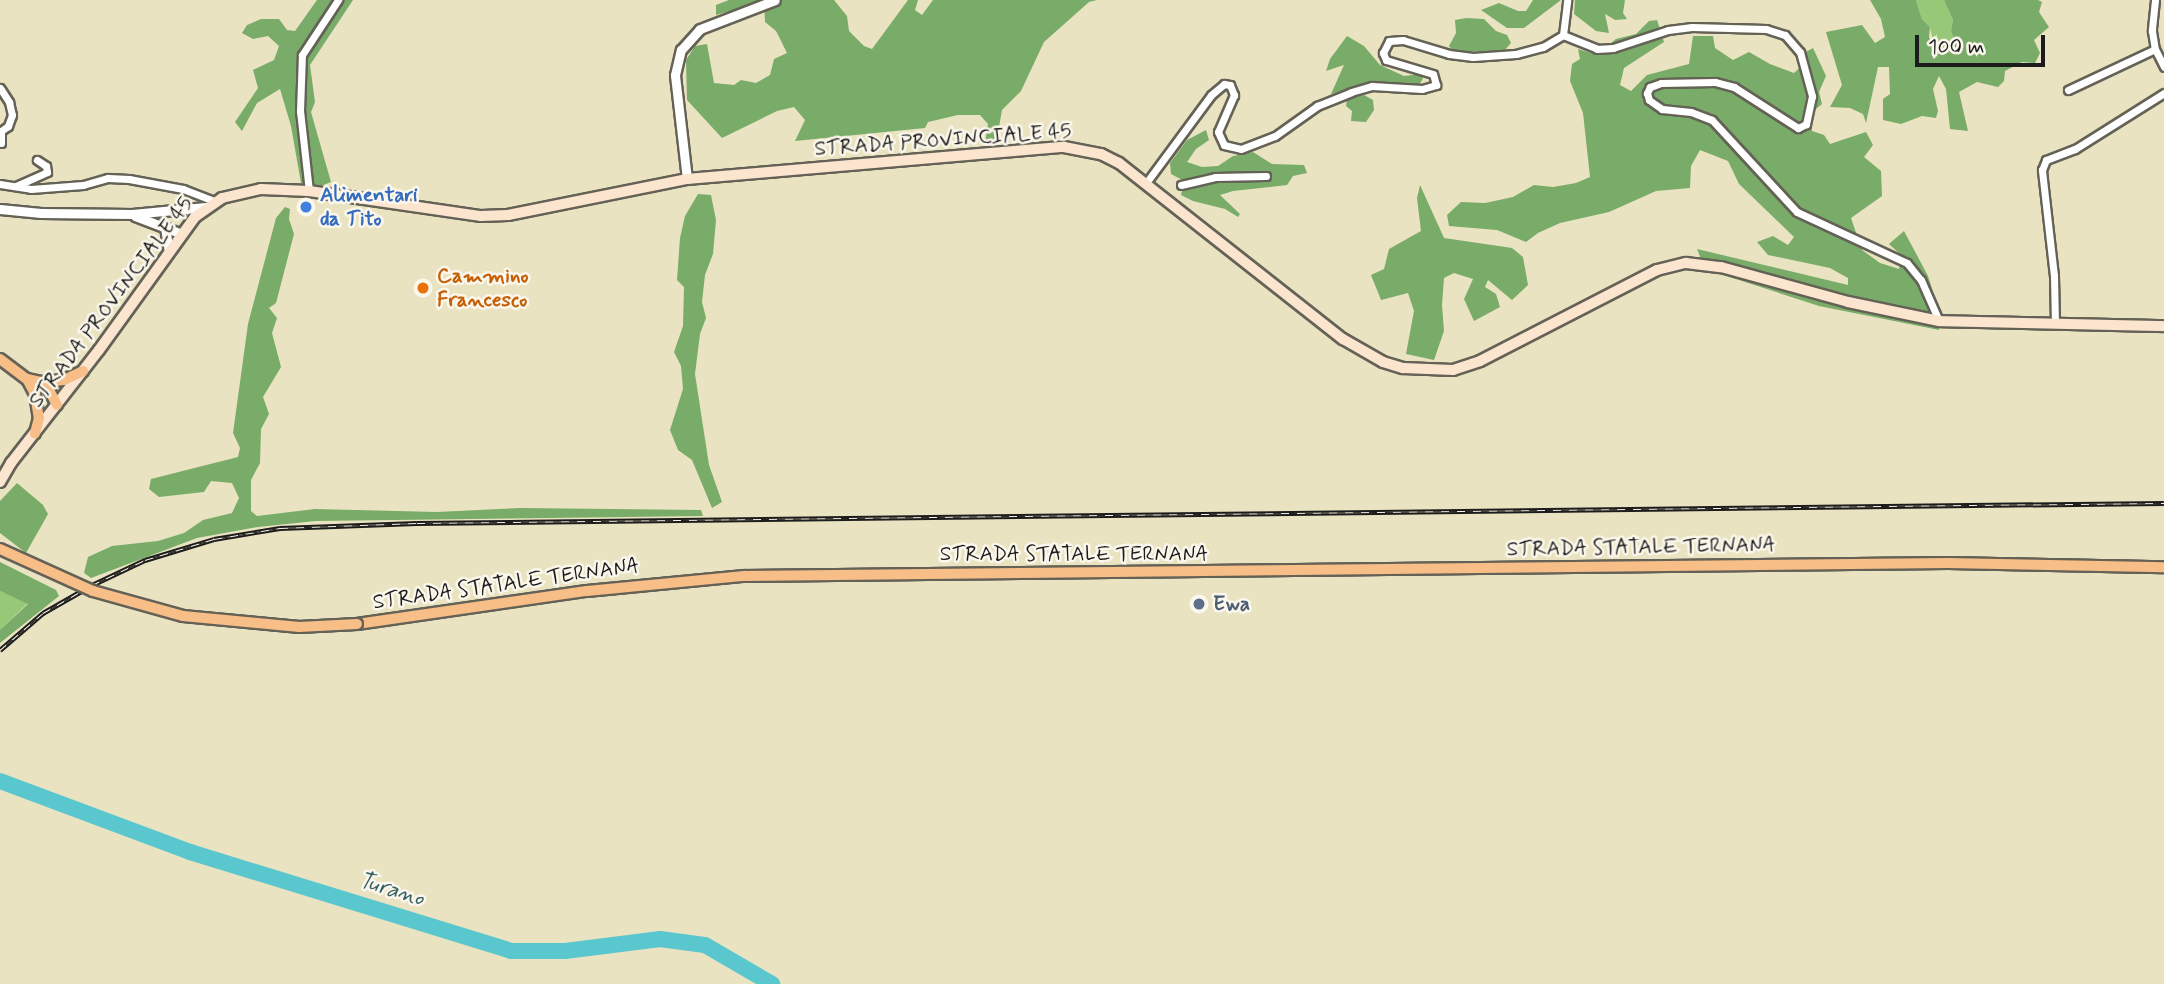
<!DOCTYPE html>
<html>
<head>
<meta charset="utf-8">
<style>
  body { margin:0 }
  #map { position:relative; width:2164px; height:984px; overflow:hidden; background:#eae3c1; font-family:Mynerve,sans-serif }
  div>[style] { position:absolute }
  .green>* { inset:0; background:#96c878 }
  .forest>* { inset:0; background:#78ac68 }
  .river>* { height:16px; margin:-8px; padding:0 8px; transform-origin:8px; border-radius:8px; background:#5ac7cf }
  .roads { filter:drop-shadow(2px 0 #646256) drop-shadow(-2px 0 #646256) drop-shadow(0 2px #646256) drop-shadow(0 -2px #646256) }
  .minor>* { height:7px; margin:-3.5px; padding:0 3.5px; transform-origin:3.5px; border-radius:3.5px; background:#fff }
  .tertiary>* { height:9px; margin:-4.5px; padding:0 4.5px; transform-origin:4.5px; border-radius:4.5px; background:#fff }
  .secondary>* { height:10px; margin:-5px; padding:0 5px; transform-origin:5px; border-radius:5px; background:#fce5cf }
  .trunk>* { height:10px; margin:-5px; padding:0 5px; transform-origin:5px; border-radius:5px; background:#f7be88 }
  .rail>* { height:5px; margin-top:-2.5px; transform-origin:0; background:repeating-linear-gradient(90deg,#fbf7ec 0 8px,#1c1c1c 0 16px); box-sizing:border-box; border-block:2px solid #1c1c1c }
  .bridges { filter:drop-shadow(2px 0 #646256) drop-shadow(-2px 0 #646256) drop-shadow(0 2px #646256) drop-shadow(0 -2px #646256) }
  .trunk-bridge>* { height:10px; margin:-5px; padding:0 5px; transform-origin:5px; border-radius:5px; background:#f7be88 }
  .dots>* { width:19px; height:19px; translate:-50% -50%; box-sizing:border-box; border:4px solid #fbf7ec; border-radius:50% }
  span { translate:-50% -50%; white-space:nowrap; text-align:center; line-height:1.15; -webkit-text-stroke:5px #fbf7ec; paint-order:stroke }
  .street-label { font-size:21px; color:#1c1c1c }
  .shop-label { font-size:21px; color:#366cbe; font-weight:700 }
  .left { translate:0 -50%; text-align:left }
  .food-label { font-size:21px; color:#c56008; font-weight:700 }
  .service-label { font-size:21px; color:#4e5e75; font-weight:700 }
  .water-label { font-size:23px; color:#356064; font-style:italic }
  .scale { position:absolute; left:1915px; top:35px; width:130px; height:32px; box-sizing:border-box; border:4px solid #1c1c1c; border-top:0; padding-left:9px; font-size:21px; line-height:24px; white-space:nowrap; color:#1c1c1c; -webkit-text-stroke:5px #fbf7ec; paint-order:stroke }
</style>
</head>
<body>
<div id="map">
  <div class="green">
    <i style="clip-path:polygon(1916px 0,1944px 0,1953px 20px,1951px 31px,1954px 39px,1949px 44px,1941px 41px,1935px 51px,1930px 27px,1922px 19px)"></i>
    <i style="clip-path:polygon(0 591px,28px 603px,0 630px)"></i>
  </div>
  <div class="forest">
    <i style="clip-path:polygon(317px 0,353px 0,310px 65px,315px 102px,311px 112px,331px 182px,321px 186px,301px 183px,291px 126px,280px 89px,257px 103px,242px 131px,235px 122px,258px 88px,253px 70px,274px 60px,279px 46px,268px 36px,253px 39px,242px 33px,247px 25px,261px 19px,279px 19px,287px 30px,295px 31px)"></i>
    <i style="clip-path:polygon(729px 0,834px 0,847px 16px,849px 31px,864px 46px,872px 49px,908px 0,918px 0,915px 10px,922px 15px,933px 0,1097px 0,1089px 2px,1044px 42px,1021px 91px,1002px 110px,996px 144px,985px 143px,988px 124px,980px 115px,958px 115px,928px 122px,925px 128px,795px 141px,805px 120px,794px 107px,777px 111px,722px 138px,687px 100px,686px 60px,695px 46px,707px 44px,714px 83px,734px 85px,741px 80px,756px 83px,770px 75px,774px 59px,787px 53px,776px 31px,765px 22px,764px 1px,716px 15px,716px 5px)"></i>
    <i style="clip-path:polygon(1533px 0,1561px 0,1524px 28px,1507px 28px,1481px 10px,1499px 3px,1518px 11px,1526px 11px)"></i>
    <i style="clip-path:polygon(1575px 0,1625px 0,1623px 13px,1627px 19px,1615px 20px,1605px 14px,1609px 33px,1596px 31px,1574px 14px)"></i>
    <i style="clip-path:polygon(1870px 0,1916px 0,1922px 19px,1930px 27px,1929px 37px,1935px 50px,1941px 41px,1949px 44px,1954px 39px,1951px 31px,1953px 20px,1944px 0,2038px 0,2042px 2px,2039px 12px,2049px 27px,2034px 40px,2040px 53px,2035px 63px,2022px 62px,2005px 71px,2004px 81px,1998px 87px,1977px 82px,1959px 92px,1968px 131px,1950px 129px,1946px 89px,1939px 76px,1933px 89px,1938px 111px,1936px 118px,1922px 116px,1901px 124px,1883px 120px,1883px 99px,1890px 94px,1889px 67px,1878px 67px,1866px 123px,1863px 114px,1850px 108px,1830px 107px,1842px 85px,1826px 32px,1862px 25px,1875px 43px,1885px 37px,1881px 19px)"></i>
    <i style="clip-path:polygon(1466px 18px,1484px 19px,1496px 31px,1507px 35px,1511px 43px,1504px 51px,1454px 52px,1449px 46px,1456px 33px,1455px 20px)"></i>
    <i style="clip-path:polygon(1657px 20px,1664px 42px,1624px 68px,1620px 85px,1631px 91px,1647px 75px,1689px 64px,1693px 36px,1713px 36px,1715px 48px,1733px 60px,1749px 52px,1770px 64px,1794px 73px,1807px 61px,1804px 53px,1813px 48px,1826px 76px,1819px 92px,1822px 104px,1811px 113px,1812px 131px,1824px 135px,1830px 144px,1866px 132px,1873px 145px,1864px 157px,1881px 171px,1882px 196px,1851px 218px,1862px 250px,1880px 263px,1899px 269px,1902px 256px,1889px 244px,1904px 231px,1928px 276px,1939px 311px,1939px 330px,1819px 306px,1705px 269px,1697px 249px,1848px 285px,1848px 278px,1830px 268px,1768px 255px,1757px 242px,1773px 236px,1788px 245px,1794px 237px,1739px 184px,1728px 161px,1700px 150px,1691px 166px,1690px 188px,1656px 191px,1609px 212px,1560px 223px,1538px 233px,1526px 242px,1497px 230px,1449px 226px,1447px 215px,1461px 202px,1485px 203px,1513px 197px,1534px 185px,1553px 187px,1576px 183px,1590px 177px,1583px 113px,1570px 81px,1572px 64px,1580px 59px,1578px 49px,1597px 55px,1616px 39px,1636px 34px,1649px 21px)"></i>
    <i style="clip-path:polygon(1347px 36px,1364px 46px,1380px 65px,1404px 76px,1420px 74px,1423px 78px,1420px 84px,1373px 82px,1331px 94px,1344px 65px,1326px 71px,1330px 59px)"></i>
    <i style="clip-path:polygon(1364px 95px,1373px 100px,1374px 110px,1366px 122px,1351px 121px,1352px 111px,1346px 106px,1347px 99px)"></i>
    <i style="clip-path:polygon(1206px 130px,1209px 140px,1196px 149px,1187px 162px,1202px 167px,1218px 166px,1233px 156px,1253px 152px,1272px 164px,1304px 165px,1307px 173px,1293px 176px,1287px 185px,1233px 191px,1220px 195px,1240px 214px,1238px 217px,1225px 209px,1193px 201px,1181px 195px,1184px 181px,1171px 174px,1170px 163px,1187px 140px)"></i>
    <i style="clip-path:polygon(1420px 185px,1444px 238px,1512px 248px,1523px 257px,1528px 285px,1512px 300px,1488px 280px,1485px 287px,1496px 294px,1500px 307px,1474px 321px,1464px 299px,1473px 279px,1454px 273px,1444px 278px,1442px 305px,1444px 331px,1434px 360px,1406px 354px,1414px 311px,1408px 293px,1381px 300px,1371px 275px,1384px 269px,1389px 249px,1421px 231px,1417px 198px)"></i>
    <i style="clip-path:polygon(698px 194px,711px 195px,716px 220px,713px 254px,705px 275px,702px 302px,706px 318px,700px 334px,695px 374px,709px 465px,722px 502px,712px 508px,692px 460px,678px 450px,670px 430px,683px 389px,681px 366px,674px 352px,683px 326px,684px 287px,677px 280px,680px 238px,685px 216px)"></i>
    <i style="clip-path:polygon(285px 207px,290px 209px,289px 219px,294px 234px,276px 303px,269px 308px,277px 318px,272px 333px,281px 367px,263px 397px,269px 414px,261px 429px,260px 463px,251px 480px,251px 511px,257px 516px,315px 509px,437px 512px,520px 508px,701px 510px,703px 516px,316px 521px,258px 527px,197px 538px,91px 578px,84px 573px,88px 557px,112px 546px,158px 541px,184px 533px,203px 520px,232px 513px,239px 498px,232px 483px,211px 481px,204px 492px,159px 497px,149px 489px,151px 479px,238px 457px,240px 448px,233px 433px,248px 324px,276px 218px)"></i>
    <i style="clip-path:polygon(17px 483px,43px 505px,48px 514px,26px 553px,0 533px,0 501px)"></i>
    <i style="clip-path:polygon(0 562px,56px 590px,59px 596px,0 643px,0 630px,28px 604px,0 591px)"></i>
  </div>
  <div class="river">
    <i style="left:0;top:781px;width:203px;rotate:20.5deg"></i>
    <i style="left:190px;top:852px;width:336px;rotate:17.1deg"></i>
    <i style="left:511px;top:951px;width:54px"></i>
    <i style="left:565px;top:951px;width:96px;rotate:-7.2deg"></i>
    <i style="left:660px;top:939px;width:45px;rotate:7.6deg"></i>
    <i style="left:705px;top:945px;width:78px;rotate:30.2deg"></i>
  </div>
  <div class="roads">
    <div class="minor">
      <i style="left:2155px;top:0;width:31px;rotate:96deg"></i>
      <i style="left:2152px;top:31px;width:18px;rotate:81deg"></i>
      <i style="left:2155px;top:49px;width:20px;rotate:63deg"></i>
      <i style="left:1563px;top:35px;width:37px;rotate:22deg"></i>
      <i style="left:1597px;top:49px;width:16px;rotate:-4deg"></i>
      <i style="left:1613px;top:48px;width:58px;rotate:-18.1deg"></i>
      <i style="left:1668px;top:30px;width:24px;rotate:-7deg"></i>
      <i style="left:1692px;top:27px;width:74px;rotate:1.5deg"></i>
      <i style="left:1766px;top:29px;width:20px;rotate:18deg"></i>
      <i style="left:1785px;top:35px;width:23px;rotate:49deg"></i>
      <i style="left:1800px;top:52px;width:46px;rotate:74.7deg"></i>
      <i style="left:1812px;top:96px;width:29px;rotate:102deg"></i>
      <i style="left:1806px;top:124px;width:9px;rotate:153deg"></i>
      <i style="left:1798px;top:128px;width:76px;rotate:-147.4deg"></i>
      <i style="left:1734px;top:87px;width:20px;rotate:-165deg"></i>
      <i style="left:1715px;top:82px;width:54px;rotate:178.9deg"></i>
      <i style="left:1661px;top:83px;width:12px;rotate:160deg"></i>
      <i style="left:1650px;top:87px;width:7px;rotate:117deg"></i>
      <i style="left:1647px;top:93px;width:7px;rotate:74deg"></i>
      <i style="left:1649px;top:100px;width:16px;rotate:35deg"></i>
      <i style="left:1662px;top:109px;width:29px;rotate:6deg"></i>
      <i style="left:1691px;top:112px;width:22px;rotate:21deg"></i>
      <i style="left:1712px;top:120px;width:125px;rotate:47.3deg"></i>
      <i style="left:1797px;top:212px;width:121px;rotate:24.9deg"></i>
      <i style="left:1907px;top:263px;width:22px;rotate:51deg"></i>
      <i style="left:1921px;top:280px;width:45px;rotate:66.3deg"></i>
      <i style="left:0;top:88px;width:17px;rotate:57deg"></i>
      <i style="left:9px;top:102px;width:13px;rotate:77deg"></i>
      <i style="left:12px;top:115px;width:12px;rotate:110deg"></i>
      <i style="left:8px;top:126px;width:9px;rotate:144deg"></i>
      <i style="left:1px;top:131px;width:12px;rotate:90deg"></i>
      <i style="left:2068px;top:90px;width:96px;rotate:-25.2deg"></i>
      <i style="left:1146px;top:183px;width:109px;rotate:-53.5deg"></i>
      <i style="left:1211px;top:95px;width:17px;rotate:-40deg"></i>
      <i style="left:1224px;top:84px;width:6px;rotate:9deg"></i>
      <i style="left:1230px;top:85px;width:11px;rotate:68deg"></i>
      <i style="left:1234px;top:95px;width:40px;rotate:113.4deg"></i>
      <i style="left:1218px;top:132px;width:14px;rotate:65deg"></i>
      <i style="left:1224px;top:145px;width:17px;rotate:13deg"></i>
      <i style="left:1241px;top:149px;width:36px;rotate:-21deg"></i>
      <i style="left:1275px;top:136px;width:52px;rotate:-35.5deg"></i>
      <i style="left:1317px;top:106px;width:37px;rotate:-22deg"></i>
      <i style="left:1351px;top:92px;width:22px;rotate:-16deg"></i>
      <i style="left:1372px;top:86px;width:50px;rotate:3.4deg"></i>
      <i style="left:1422px;top:89px;width:15px;rotate:-16deg"></i>
      <i style="left:1436px;top:85px;width:11px;rotate:-105deg"></i>
      <i style="left:1433px;top:74px;width:49px;rotate:-163.4deg"></i>
      <i style="left:1386px;top:60px;width:8px;rotate:-113deg"></i>
      <i style="left:1383px;top:53px;width:13px;rotate:-63deg"></i>
      <i style="left:1389px;top:41px;width:14px;rotate:-4deg"></i>
      <i style="left:1403px;top:40px;width:48px;rotate:16.9deg"></i>
      <i style="left:1449px;top:54px;width:24px;rotate:7deg"></i>
      <i style="left:1473px;top:57px;width:43px;rotate:-4deg"></i>
      <i style="left:1516px;top:54px;width:28px;rotate:-15deg"></i>
      <i style="left:1543px;top:47px;width:23px;rotate:-31deg"></i>
      <i style="left:1563px;top:35px;width:35px;rotate:-83deg"></i>
      <i style="left:0;top:184px;width:31px;rotate:9deg"></i>
      <i style="left:31px;top:189px;width:52px;rotate:-4.4deg"></i>
      <i style="left:83px;top:185px;width:26px;rotate:-16deg"></i>
      <i style="left:108px;top:178px;width:21px;rotate:3deg"></i>
      <i style="left:129px;top:179px;width:55px;rotate:10.5deg"></i>
      <i style="left:183px;top:189px;width:34px;rotate:21deg"></i>
      <i style="left:1181px;top:185px;width:35px;rotate:-13deg"></i>
      <i style="left:1215px;top:177px;width:51px;rotate:-1.1deg"></i>
      <i style="left:16px;top:186px;width:34px;rotate:-24deg"></i>
      <i style="left:47px;top:172px;width:6px;rotate:-99deg"></i>
      <i style="left:46px;top:166px;width:11px;rotate:-146deg"></i>
      <i style="left:309px;top:191px;width:81px;rotate:-96.4deg"></i>
      <i style="left:300px;top:111px;width:56px;rotate:-88deg"></i>
      <i style="left:302px;top:55px;width:66px;rotate:-56.8deg"></i>
      <i style="left:2055px;top:324px;width:48px;rotate:-91.2deg"></i>
      <i style="left:2054px;top:276px;width:107px;rotate:-96.5deg"></i>
      <i style="left:2042px;top:170px;width:11px;rotate:-68deg"></i>
      <i style="left:2046px;top:160px;width:31px;rotate:-21deg"></i>
      <i style="left:2075px;top:149px;width:105px;rotate:-32.2deg"></i>
    </div>
    <div class="tertiary">
      <i style="left:687px;top:179px;width:105px;rotate:-96.6deg"></i>
      <i style="left:675px;top:75px;width:26px;rotate:-77deg"></i>
      <i style="left:681px;top:50px;width:28px;rotate:-48deg"></i>
      <i style="left:700px;top:29px;width:80px;rotate:-21.1deg"></i>
      <i style="left:0;top:209px;width:41px;rotate:5.6deg"></i>
      <i style="left:41px;top:213px;width:91px;rotate:0.6deg"></i>
      <i style="left:132px;top:214px;width:74px;rotate:-5.4deg"></i>
      <i style="left:135px;top:216px;width:50px;rotate:21deg"></i>
      <i style="left:165px;top:227px;width:24px;rotate:81deg"></i>
    </div>
    <div class="secondary">
      <i style="left:0;top:482px;width:22px;rotate:-60deg"></i>
      <i style="left:11px;top:463px;width:143px;rotate:-52.1deg"></i>
      <i style="left:99px;top:350px;width:164px;rotate:-54.2deg"></i>
      <i style="left:195px;top:217px;width:33px;rotate:-35deg"></i>
      <i style="left:222px;top:198px;width:40px;rotate:-13deg"></i>
      <i style="left:261px;top:189px;width:48px;rotate:2.4deg"></i>
      <i style="left:309px;top:191px;width:174px;rotate:8.3deg"></i>
      <i style="left:481px;top:216px;width:27px;rotate:-2deg"></i>
      <i style="left:508px;top:215px;width:183px;rotate:-11.4deg"></i>
      <i style="left:687px;top:179px;width:378px;rotate:-4.9deg"></i>
      <i style="left:1064px;top:147px;width:38px;rotate:11deg"></i>
      <i style="left:1101px;top:154px;width:20px;rotate:27deg"></i>
      <i style="left:1119px;top:163px;width:285px;rotate:38.2deg"></i>
      <i style="left:1343px;top:339px;width:46px;rotate:29.9deg"></i>
      <i style="left:1383px;top:362px;width:21px;rotate:17deg"></i>
      <i style="left:1403px;top:368px;width:50px;rotate:2.3deg"></i>
      <i style="left:1453px;top:370px;width:28px;rotate:-18deg"></i>
      <i style="left:1480px;top:361px;width:199px;rotate:-27.2deg"></i>
      <i style="left:1657px;top:270px;width:30px;rotate:-14deg"></i>
      <i style="left:1686px;top:263px;width:35px;rotate:7deg"></i>
      <i style="left:1721px;top:267px;width:132px;rotate:15.4deg"></i>
      <i style="left:1848px;top:302px;width:93px;rotate:11.8deg"></i>
      <i style="left:1939px;top:321px;width:225px;rotate:1.3deg"></i>
    </div>
    <div class="trunk">
      <i style="left:0;top:359px;width:34px;rotate:37deg"></i>
      <i style="left:27px;top:379px;width:17px;rotate:62deg"></i>
      <i style="left:35px;top:394px;width:24px;rotate:81deg"></i>
      <i style="left:39px;top:418px;width:16px;rotate:105deg"></i>
      <i style="left:27px;top:379px;width:14px;rotate:12deg"></i>
      <i style="left:41px;top:382px;width:23px;rotate:-5deg"></i>
      <i style="left:64px;top:380px;width:21px;rotate:-25deg"></i>
      <i style="left:41px;top:382px;width:9px;rotate:41deg"></i>
      <i style="left:48px;top:388px;width:19px;rotate:62deg"></i>
      <i style="left:357px;top:624px;width:232px;rotate:-8.2deg"></i>
      <i style="left:587px;top:591px;width:158px;rotate:-5.5deg"></i>
      <i style="left:744px;top:576px;width:1204px;rotate:-0.62deg"></i>
      <i style="left:1948px;top:563px;width:216px;rotate:1.1deg"></i>
    </div>
  </div>
  <div class="rail">
    <i style="left:0;top:650px;width:57px;rotate:-40.7deg"></i>
    <i style="left:43px;top:613px;width:56px;rotate:-29.7deg"></i>
    <i style="left:92px;top:585px;width:59px;rotate:-25.3deg"></i>
    <i style="left:145px;top:560px;width:72px;rotate:-16.9deg"></i>
    <i style="left:214px;top:539px;width:67px;rotate:-9.5deg"></i>
    <i style="left:280px;top:528px;width:137px;rotate:-2.1deg"></i>
    <i style="left:417px;top:523px;width:1747px;rotate:-0.66deg"></i>
  </div>
  <div class="bridges">
    <div class="trunk-bridge">
      <i style="left:0;top:549px;width:102px;rotate:24.3deg"></i>
      <i style="left:93px;top:591px;width:93px;rotate:15.5deg"></i>
      <i style="left:183px;top:616px;width:117px;rotate:5.4deg"></i>
      <i style="left:299px;top:627px;width:58px;rotate:-3deg"></i>
    </div>
  </div>
  <div class="dots">
    <i style="left:306px;top:207px;background:#3f7fe0"></i>
    <i style="left:423px;top:288px;background:#e8710a"></i>
    <i style="left:1199px;top:604px;background:#5c6f8a"></i>
  </div>
  <div class="street-label">
    <span style="left:943px;top:140px;rotate:-4deg">STRADA PROVINCIALE 45</span>
    <span style="left:111px;top:302px;rotate:-53deg">STRADA PROVINCIALE 45</span>
    <span style="left:1641px;top:547px;rotate:-1deg">STRADA STATALE TERNANA</span>
    <span style="left:1074px;top:554px">STRADA STATALE TERNANA</span>
    <span style="left:506px;top:584px;rotate:-8deg">STRADA STATALE TERNANA</span>
  </div>
  <div class="shop-label">
    <span class="left" style="left:320px;top:207px">Alimentari<br>da Tito</span>
  </div>
  <div class="food-label">
    <span class="left" style="left:437px;top:288px">Cammino<br>Francesco</span>
  </div>
  <div class="service-label">
    <span class="left" style="left:1213px;top:604px">Ewa</span>
  </div>
  <div class="water-label">
    <span style="left:391px;top:890px;rotate:17deg">Turano</span>
  </div>
  <div class="scale">100 m</div>
</div>
</body>
</html>
